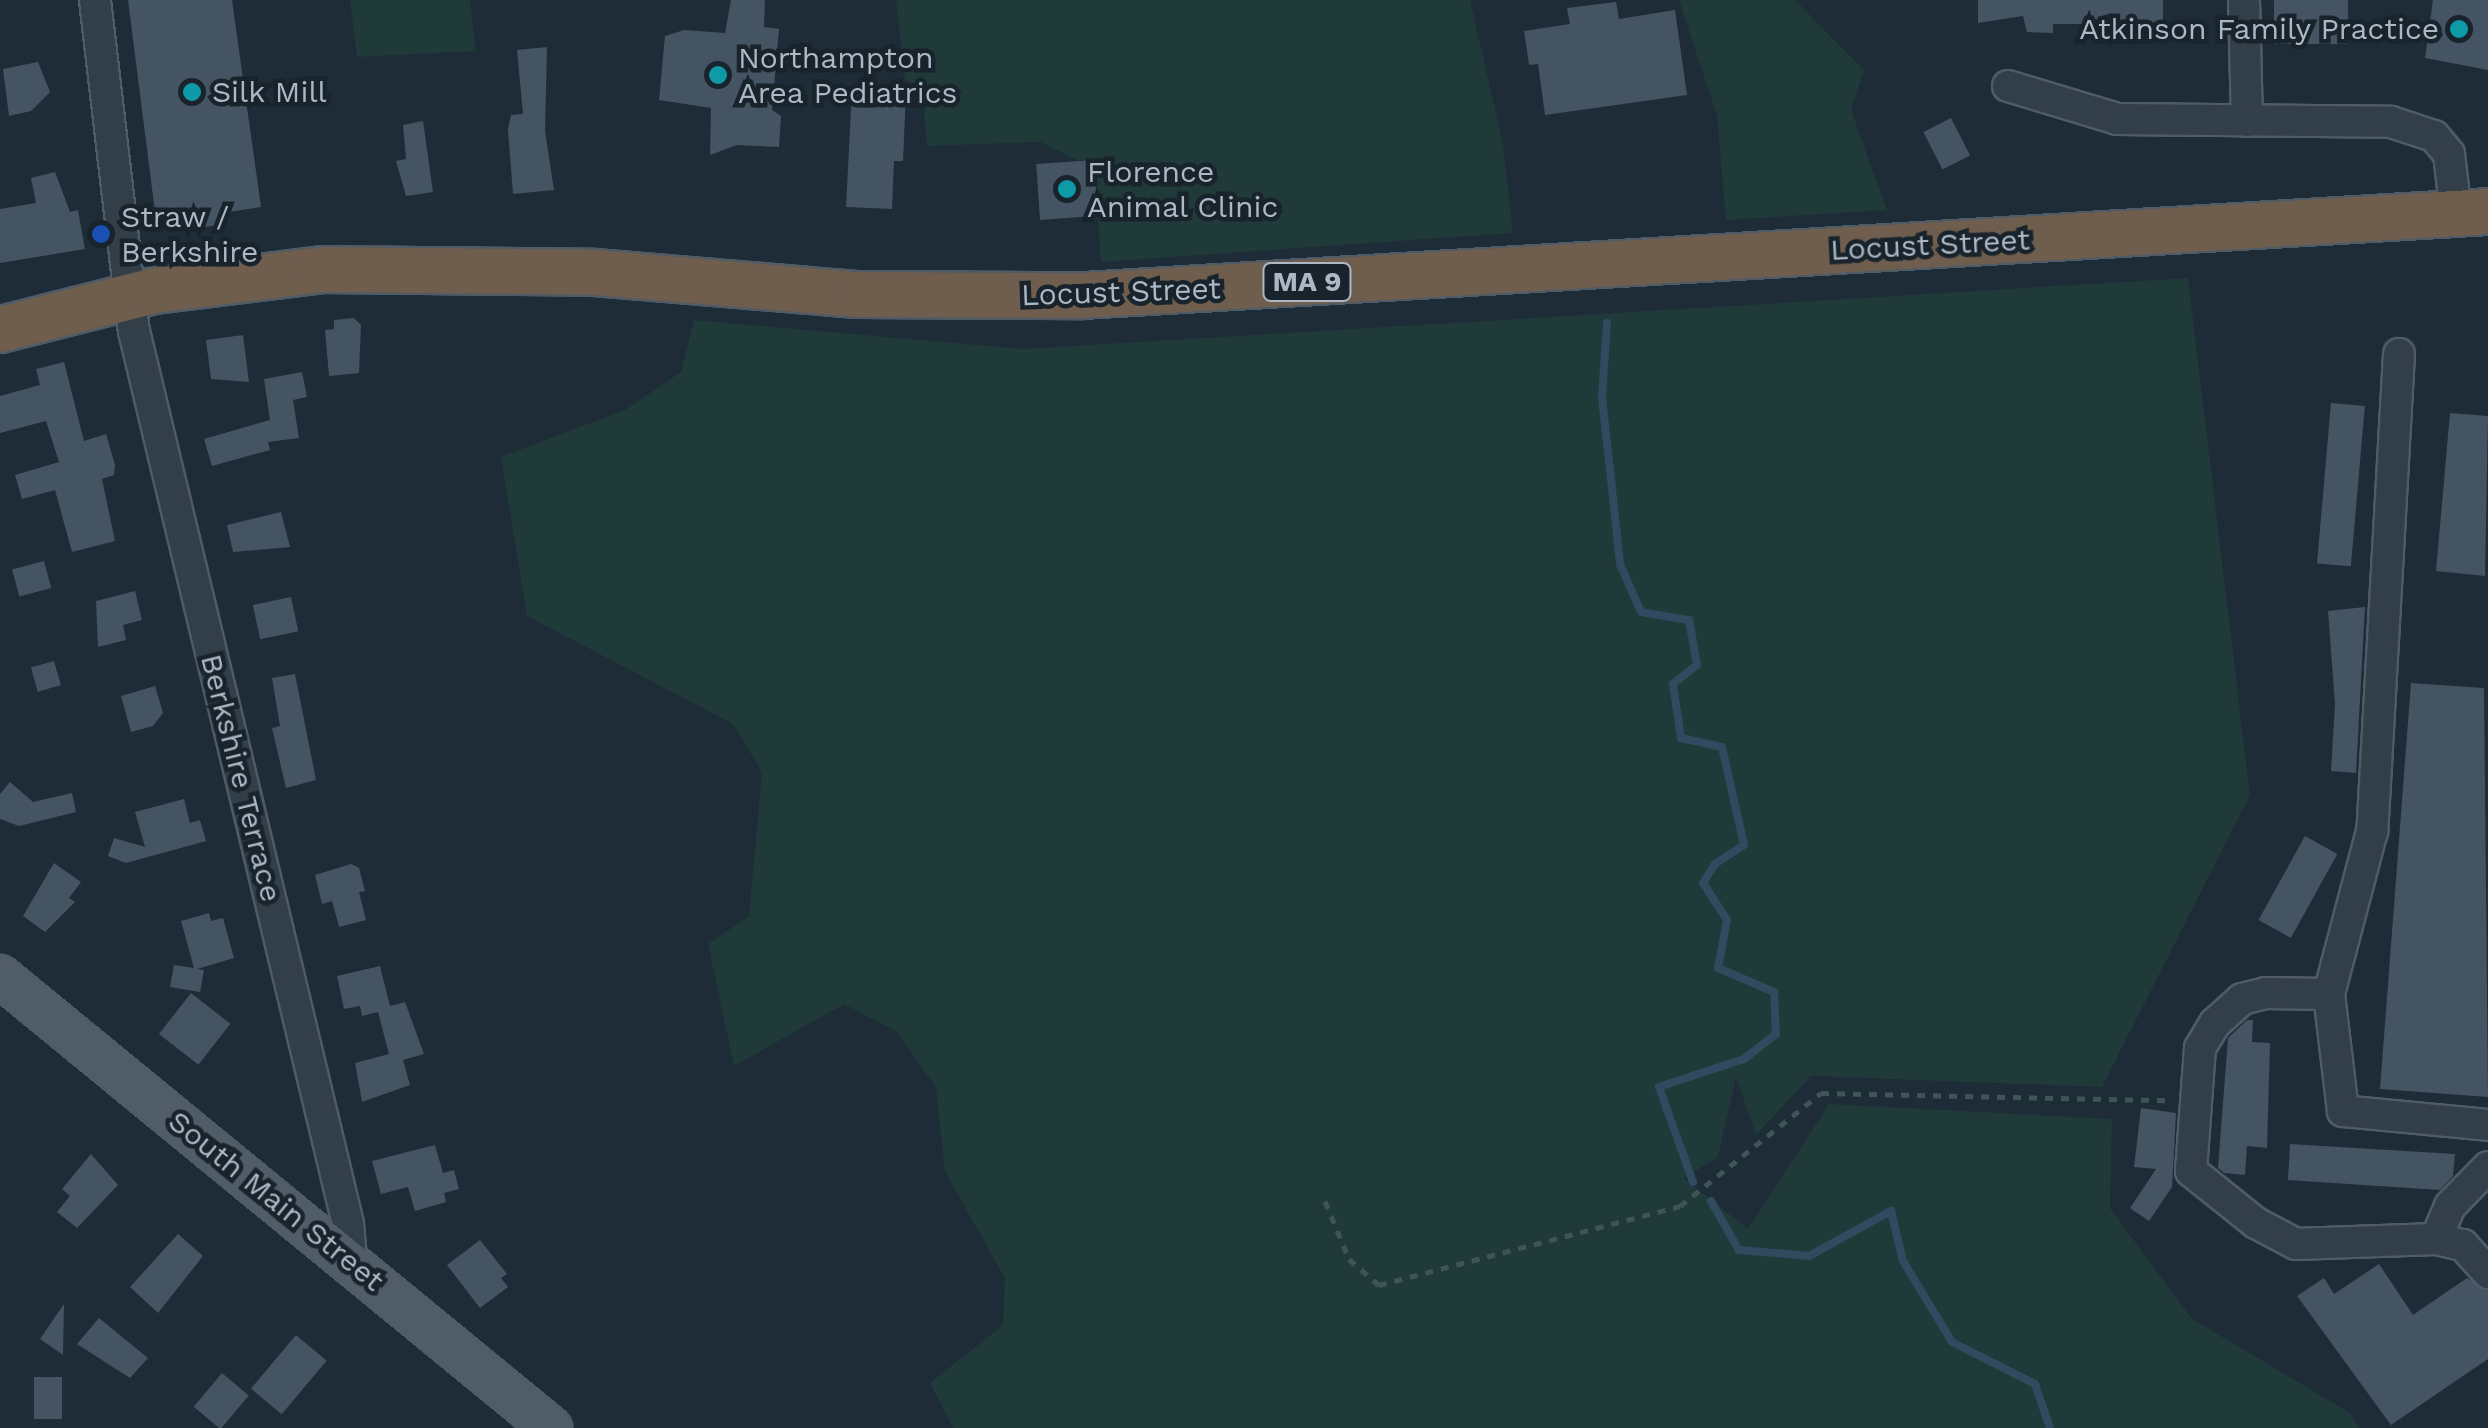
<!DOCTYPE html>
<html>
<head>
<meta charset="utf-8">
<style>
  body { margin:0 }
  #map { position:relative; width:2488px; height:1428px; overflow:hidden; background:#1e2c38; font-family:"Work Sans",sans-serif }
  div>[style] { position:absolute }
  .green>* { inset:0; background:#203939 }
  .stream>* { height:8px; margin:-4px; padding:0 4px; transform-origin:4px; border-radius:4px; background:#304a60 }
  .building>* { inset:0; background:#445462; transform-origin:0 0 }
  .path>* { height:5px; margin-top:-2.5px; transform-origin:0; background:repeating-linear-gradient(90deg,#3e5555 0 8px,transparent 0 16px) }
  .roads { filter:drop-shadow(2px 0 #4f5b66) drop-shadow(-2px 0 #4f5b66) drop-shadow(0 2px #4f5b66) drop-shadow(0 -2px #4f5b66) }
  .minor>* { height:30px; margin:-15px; padding:0 15px; transform-origin:15px; border-radius:15px; background:#323e48 }
  .major>* { height:40px; margin:-20px; padding:0 20px; transform-origin:20px; border-radius:20px; background:#505d68 }
  .highway>* { height:45px; margin:-22.5px; padding:0 22.5px; transform-origin:22.5px; border-radius:22.5px; background:#6f5e4e }
  .dots>* { width:28px; height:28px; translate:-50% -50%; box-sizing:border-box; border:5px solid #18232c; border-radius:50% }
  span { translate:-50% -50%; white-space:nowrap; text-align:center; line-height:1.15; -webkit-text-stroke:9px #18232c; paint-order:stroke }
  .shield-label span { padding:2px 8px; background:#18232c; border:2px solid; border-radius:8px; -webkit-text-stroke-width:0 }
  .shield-label { font-size:28px; color:#acb8c5; font-weight:700 }
  .poi-label { font-size:30px; color:#acb8c5 }
  .right { translate:-100% -50%; text-align:right }
  .left { translate:0 -50%; text-align:left }
  .street-label { font-size:30px; color:#acb8c5 }
</style>
</head>
<body>
<div id="map">
  <div class="green">
    <i style="clip-path:polygon(350px 0,470px 0,476px 51px,357px 57px)"></i>
    <i style="clip-path:polygon(896px 0,1470px 0,1503px 144px,1513px 233px,1101px 262px,1094px 160px,1077px 160px,1040px 142px,927px 146px,922px 88px,905px 80px)"></i>
    <i style="clip-path:polygon(1679px 0,1795px 0,1864px 70px,1851px 110px,1887px 210px,1726px 220px,1717px 116px)"></i>
    <i style="clip-path:polygon(2188px 278px,2250px 795px,2102px 1087px,1811px 1076px,1756px 1135px,1736px 1077px,1718px 1157px,1684px 1178px,1748px 1229px,1829px 1104px,2112px 1119px,2110px 1208px,2192px 1319px,2350px 1413px,2360px 1428px,953px 1428px,930px 1383px,1003px 1325px,1005px 1278px,945px 1172px,936px 1087px,896px 1031px,844px 1004px,734px 1066px,708px 944px,749px 916px,762px 772px,733px 724px,527px 616px,501px 457px,625px 410px,681px 372px,694px 320px,1024px 349px)"></i>
  </div>
  <div class="stream">
    <i style="left:1607px;top:323px;width:74px;rotate:93.9deg"></i>
    <i style="left:1602px;top:397px;width:168px;rotate:83.8deg"></i>
    <i style="left:1620px;top:564px;width:52px;rotate:66.4deg"></i>
    <i style="left:1641px;top:612px;width:49px;rotate:9.5deg"></i>
    <i style="left:1689px;top:620px;width:46px;rotate:79.9deg"></i>
    <i style="left:1697px;top:665px;width:31px;rotate:142deg"></i>
    <i style="left:1673px;top:684px;width:55px;rotate:81.6deg"></i>
    <i style="left:1681px;top:738px;width:42px;rotate:12.4deg"></i>
    <i style="left:1722px;top:747px;width:100px;rotate:77.3deg"></i>
    <i style="left:1744px;top:845px;width:35px;rotate:147deg"></i>
    <i style="left:1715px;top:864px;width:22px;rotate:122deg"></i>
    <i style="left:1703px;top:883px;width:44px;rotate:57deg"></i>
    <i style="left:1727px;top:920px;width:49px;rotate:100.6deg"></i>
    <i style="left:1718px;top:968px;width:61px;rotate:23.2deg"></i>
    <i style="left:1774px;top:992px;width:42px;rotate:87.3deg"></i>
    <i style="left:1776px;top:1034px;width:41px;rotate:142deg"></i>
    <i style="left:1744px;top:1059px;width:89px;rotate:161.8deg"></i>
    <i style="left:1659px;top:1087px;width:101px;rotate:70.3deg"></i>
    <i style="left:1711px;top:1201px;width:56px;rotate:60.3deg"></i>
    <i style="left:1739px;top:1250px;width:70px;rotate:4.9deg"></i>
    <i style="left:1809px;top:1256px;width:94px;rotate:-28.8deg"></i>
    <i style="left:1891px;top:1211px;width:51px;rotate:76.5deg"></i>
    <i style="left:1903px;top:1261px;width:95px;rotate:58.8deg"></i>
    <i style="left:1952px;top:1342px;width:93px;rotate:26.8deg"></i>
    <i style="left:2035px;top:1384px;width:46px;rotate:71.2deg"></i>
  </div>
  <div class="building">
    <i style="clip-path:polygon(128px 0,232px 0,261px 207px,223px 213px,225px 224px,190px 229px,188px 217px,156px 220px)"></i>
    <i style="clip-path:polygon(731px 0,765px 0,764px 27px,779px 29px,772px 110px,781px 116px,779px 147px,737px 145px,710px 155px,711px 108px,659px 100px,665px 36px,684px 30px,725px 33px)"></i>
    <i style="clip-path:polygon(1978px 0,2163px 0,2163px 24px,2053px 24px,2053px 33px,2027px 32px,2023px 16px,1978px 23px)"></i>
    <i style="left:2274px;top:0;width:74px;height:44px"></i>
    <i style="clip-path:polygon(2433px 0,2488px 0,2488px 70px,2425px 58px)"></i>
    <i style="clip-path:polygon(1616px 2px,1619px 19px,1675px 10px,1687px 95px,1545px 115px,1538px 64px,1529px 65px,1524px 31px,1570px 24px,1567px 8px)"></i>
    <i style="clip-path:polygon(547px 47px,545px 131px,554px 190px,513px 194px,508px 129px,511px 115px,523px 114px,517px 50px)"></i>
    <i style="clip-path:polygon(38px 62px,50px 92px,31px 111px,9px 116px,3px 69px)"></i>
    <i style="clip-path:polygon(852px 90px,906px 93px,903px 161px,894px 161px,892px 209px,846px 207px)"></i>
    <i style="left:1951px;top:118px;width:42px;height:31px;rotate:63deg"></i>
    <i style="clip-path:polygon(423px 121px,433px 192px,406px 196px,396px 161px,406px 159px,403px 125px)"></i>
    <i style="left:1094px;top:160px;width:56px;height:58px;rotate:86deg"></i>
    <i style="clip-path:polygon(55px 172px,70px 212px,78px 210px,85px 249px,0 263px,0 209px,36px 203px,31px 178px)"></i>
    <i style="clip-path:polygon(354px 318px,361px 325px,359px 373px,329px 376px,325px 330px,334px 329px,334px 320px)"></i>
    <i style="clip-path:polygon(243px 335px,249px 382px,211px 379px,206px 340px)"></i>
    <i style="clip-path:polygon(64px 362px,84px 441px,106px 434px,115px 465px,114px 475px,102px 479px,115px 541px,72px 552px,55px 490px,22px 499px,15px 475px,59px 462px,46px 421px,0 433px,0 396px,40px 385px,36px 369px)"></i>
    <i style="clip-path:polygon(302px 372px,307px 397px,293px 400px,299px 438px,268px 442px,270px 450px,212px 466px,204px 439px,270px 420px,264px 379px)"></i>
    <i style="left:2331px;top:403px;width:34px;height:161px;rotate:5deg"></i>
    <i style="clip-path:polygon(2450px 413px,2488px 416px,2485px 576px,2436px 571px)"></i>
    <i style="clip-path:polygon(281px 512px,290px 547px,233px 552px,227px 525px)"></i>
    <i style="left:44px;top:561px;width:28px;height:33px;rotate:75deg"></i>
    <i style="clip-path:polygon(135px 591px,142px 620px,123px 625px,126px 640px,98px 647px,96px 601px)"></i>
    <i style="left:291px;top:597px;width:35px;height:39px;rotate:78deg"></i>
    <i style="clip-path:polygon(2365px 607px,2356px 773px,2331px 771px,2335px 704px,2328px 611px)"></i>
    <i style="left:54px;top:661px;width:25px;height:24px;rotate:74deg"></i>
    <i style="clip-path:polygon(295px 674px,316px 780px,286px 788px,272px 728px,280px 726px,272px 678px)"></i>
    <i style="clip-path:polygon(2411px 683px,2484px 688px,2488px 1097px,2380px 1089px)"></i>
    <i style="clip-path:polygon(155px 686px,163px 713px,153px 726px,131px 732px,121px 696px)"></i>
    <i style="clip-path:polygon(10px 782px,33px 802px,72px 793px,76px 812px,19px 826px,0 819px,0 794px)"></i>
    <i style="clip-path:polygon(184px 799px,190px 823px,200px 820px,206px 841px,126px 863px,108px 856px,114px 838px,145px 847px,135px 812px)"></i>
    <i style="left:2305px;top:836px;width:37px;height:96px;rotate:29deg"></i>
    <i style="clip-path:polygon(54px 863px,81px 882px,69px 898px,75px 902px,45px 932px,23px 916px)"></i>
    <i style="clip-path:polygon(351px 864px,359px 868px,365px 891px,359px 892px,366px 920px,339px 927px,332px 901px,322px 904px,315px 875px)"></i>
    <i style="clip-path:polygon(209px 913px,211px 921px,223px 918px,234px 958px,197px 969px,204px 970px,200px 992px,170px 987px,174px 965px,194px 968px,181px 921px)"></i>
    <i style="clip-path:polygon(380px 966px,390px 1006px,405px 1002px,424px 1054px,403px 1060px,410px 1085px,362px 1102px,355px 1063px,389px 1054px,378px 1012px,362px 1016px,360px 1006px,344px 1009px,337px 976px)"></i>
    <i style="left:191px;top:993px;width:50px;height:52px;rotate:38deg"></i>
    <i style="clip-path:polygon(2247px 1020px,2253px 1020px,2252px 1042px,2270px 1043px,2267px 1148px,2247px 1146px,2245px 1175px,2224px 1173px,2218px 1168px,2228px 1038px)"></i>
    <i style="clip-path:polygon(2141px 1108px,2176px 1113px,2172px 1187px,2149px 1221px,2130px 1208px,2156px 1169px,2134px 1167px)"></i>
    <i style="clip-path:polygon(2290px 1144px,2455px 1154px,2453px 1176px,2440px 1190px,2288px 1180px)"></i>
    <i style="clip-path:polygon(435px 1145px,443px 1173px,454px 1170px,459px 1189px,444px 1193px,446px 1202px,415px 1211px,408px 1187px,381px 1194px,372px 1161px)"></i>
    <i style="clip-path:polygon(91px 1154px,118px 1185px,77px 1228px,57px 1212px,70px 1196px,62px 1189px)"></i>
    <i style="clip-path:polygon(178px 1234px,203px 1256px,158px 1313px,130px 1287px)"></i>
    <i style="clip-path:polygon(480px 1240px,507px 1274px,501px 1278px,508px 1287px,480px 1308px,447px 1265px)"></i>
    <i style="clip-path:polygon(2379px 1264px,2413px 1315px,2467px 1278px,2488px 1291px,2488px 1359px,2391px 1425px,2297px 1296px,2324px 1278px,2334px 1294px)"></i>
    <i style="clip-path:polygon(64px 1304px,63px 1355px,40px 1339px)"></i>
    <i style="clip-path:polygon(99px 1318px,148px 1358px,130px 1378px,77px 1344px)"></i>
    <i style="left:296px;top:1335px;width:40px;height:70px;rotate:40deg"></i>
    <i style="left:222px;top:1373px;width:35px;height:44px;rotate:40deg"></i>
    <i style="left:34px;top:1377px;width:28px;height:42px"></i>
  </div>
  <div class="path">
    <i style="left:1325px;top:1201px;width:63px;rotate:67.5deg"></i>
    <i style="left:1349px;top:1259px;width:40px;rotate:41deg"></i>
    <i style="left:1379px;top:1285px;width:311px;rotate:-14.7deg"></i>
    <i style="left:1680px;top:1206px;width:181px;rotate:-38.7deg"></i>
    <i style="left:1821px;top:1093px;width:348px;rotate:1.2deg"></i>
  </div>
  <div class="roads">
    <div class="minor">
      <i style="left:95px;top:0;width:333px;rotate:83.3deg"></i>
      <i style="left:134px;top:331px;width:918px;rotate:76.52deg"></i>
      <i style="left:348px;top:1224px;width:36px;rotate:85deg"></i>
      <i style="left:2244px;top:0;width:121px;rotate:88.6deg"></i>
      <i style="left:2008px;top:86px;width:114px;rotate:16.8deg"></i>
      <i style="left:2117px;top:119px;width:274px;rotate:0.6deg"></i>
      <i style="left:2391px;top:122px;width:45px;rotate:18deg"></i>
      <i style="left:2434px;top:136px;width:23px;rotate:50deg"></i>
      <i style="left:2449px;top:154px;width:60px;rotate:83.3deg"></i>
      <i style="left:2399px;top:354px;width:478px;rotate:93.2deg"></i>
      <i style="left:2372px;top:831px;width:169px;rotate:104.8deg"></i>
      <i style="left:2329px;top:994px;width:118px;rotate:83.2deg"></i>
      <i style="left:2343px;top:1111px;width:146px;rotate:5.5deg"></i>
      <i style="left:2329px;top:994px;width:63px;rotate:-179.1deg"></i>
      <i style="left:2266px;top:993px;width:25px;rotate:166deg"></i>
      <i style="left:2242px;top:999px;width:36px;rotate:138deg"></i>
      <i style="left:2215px;top:1023px;width:29px;rotate:121deg"></i>
      <i style="left:2200px;top:1048px;width:123px;rotate:94.2deg"></i>
      <i style="left:2191px;top:1171px;width:83px;rotate:38.7deg"></i>
      <i style="left:2256px;top:1223px;width:45px;rotate:27.7deg"></i>
      <i style="left:2296px;top:1244px;width:140px;rotate:-2deg"></i>
      <i style="left:2436px;top:1239px;width:28px;rotate:13deg"></i>
      <i style="left:2463px;top:1245px;width:38px;rotate:48deg"></i>
      <i style="left:2436px;top:1239px;width:36px;rotate:-67deg"></i>
      <i style="left:2450px;top:1206px;width:54px;rotate:-45.7deg"></i>
    </div>
    <div class="major">
      <i style="left:0;top:976px;width:713px;rotate:39.36deg"></i>
    </div>
    <div class="highway">
      <i style="left:0;top:329px;width:159px;rotate:-14.2deg"></i>
      <i style="left:154px;top:290px;width:169px;rotate:-7.1deg"></i>
      <i style="left:322px;top:269px;width:272px;rotate:0.6deg"></i>
      <i style="left:594px;top:272px;width:263px;rotate:4.8deg"></i>
      <i style="left:856px;top:294px;width:227px;rotate:0.3deg"></i>
      <i style="left:1083px;top:295px;width:1408px;rotate:-3.42deg"></i>
    </div>
  </div>
  <div class="dots">
    <i style="left:2459px;top:29px;background:#0f9aa8"></i>
    <i style="left:718px;top:75px;background:#0f9aa8"></i>
    <i style="left:192px;top:92px;background:#0f9aa8"></i>
    <i style="left:1067px;top:189px;background:#0f9aa8"></i>
    <i style="left:101px;top:234px;background:#1a4fb4"></i>
  </div>
  <div class="shield-label">
    <span style="left:1307px;top:282px">MA 9</span>
  </div>
  <div class="poi-label">
    <span class="right" style="left:2439px;top:29px">Atkinson Family Practice</span>
    <span class="left" style="left:738px;top:75px">Northampton<br>Area Pediatrics</span>
    <span class="left" style="left:212px;top:92px">Silk Mill</span>
    <span class="left" style="left:1087px;top:189px">Florence<br>Animal Clinic</span>
    <span class="left" style="left:121px;top:234px">Straw /<br>Berkshire</span>
  </div>
  <div class="street-label">
    <span style="left:1930px;top:245px;rotate:-3deg">Locust Street</span>
    <span style="left:1121px;top:292px;rotate:-2deg">Locust Street</span>
    <span style="left:241px;top:778px;rotate:76deg">Berkshire Terrace</span>
    <span style="left:276px;top:1201px;rotate:39deg">South Main Street</span>
  </div>
</div>
</body>
</html>
